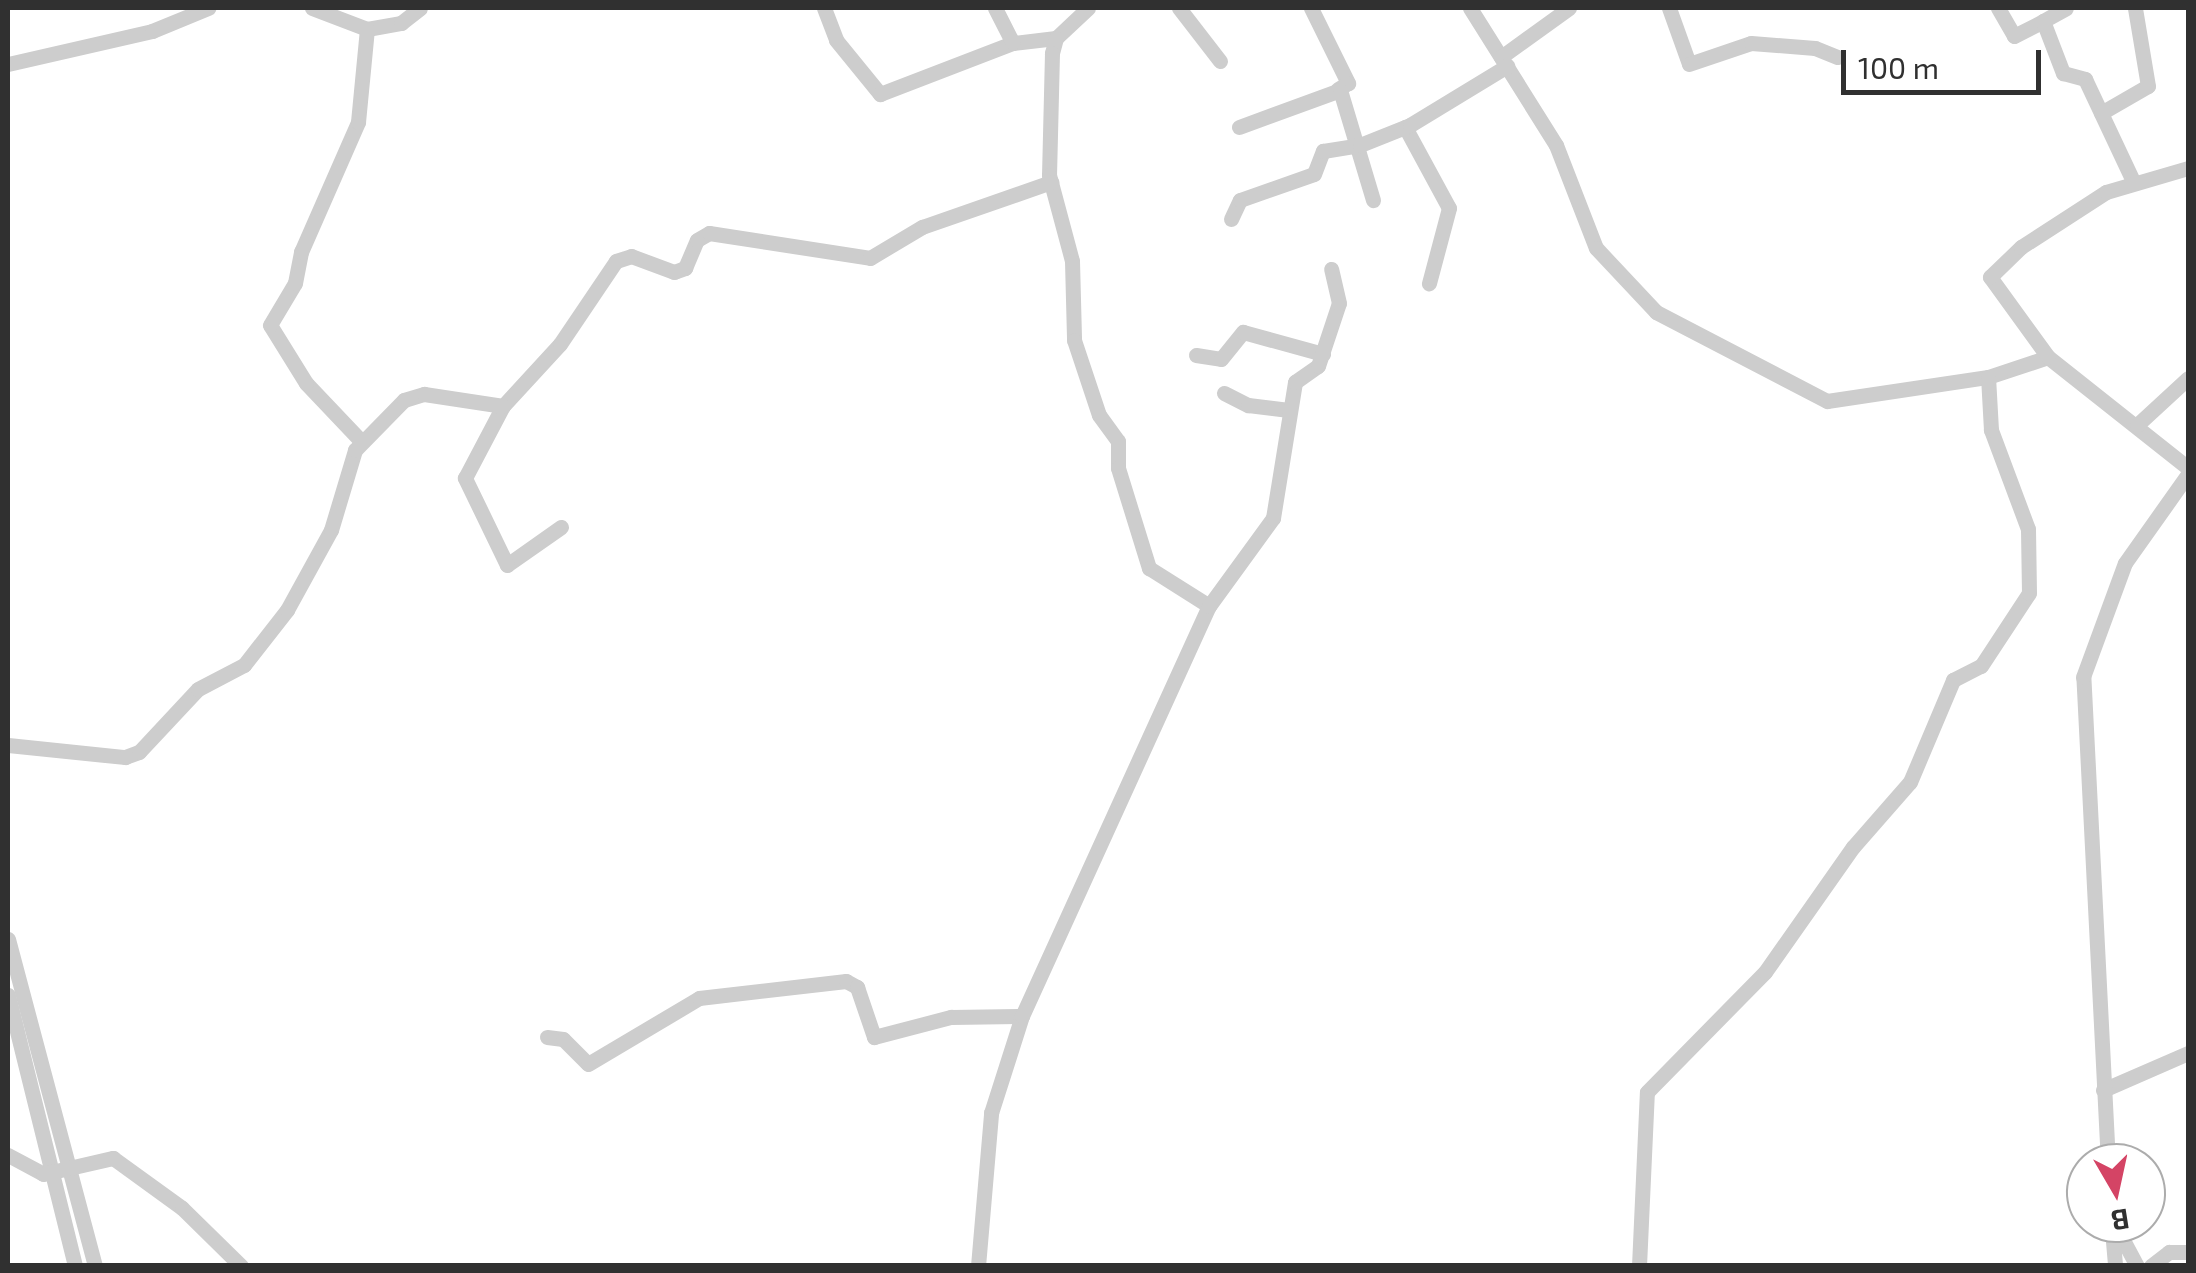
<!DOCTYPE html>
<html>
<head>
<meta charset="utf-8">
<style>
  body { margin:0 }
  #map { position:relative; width:2196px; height:1273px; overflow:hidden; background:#fff; font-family:"Exo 2",sans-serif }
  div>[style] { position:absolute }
  .minor>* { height:15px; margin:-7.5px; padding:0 7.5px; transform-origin:7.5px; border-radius:7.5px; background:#cdcdcd }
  span { translate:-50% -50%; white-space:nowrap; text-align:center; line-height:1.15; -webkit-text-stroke:10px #fff; paint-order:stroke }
  .frame { position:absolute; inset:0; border:10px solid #303030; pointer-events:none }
  .north { position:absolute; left:2066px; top:1143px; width:100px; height:100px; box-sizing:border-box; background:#fff; border:2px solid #acacac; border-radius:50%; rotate:171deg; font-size:28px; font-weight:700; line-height:40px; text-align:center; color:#303030 }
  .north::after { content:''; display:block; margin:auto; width:35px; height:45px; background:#d44465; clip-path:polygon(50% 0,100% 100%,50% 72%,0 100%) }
  .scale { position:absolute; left:1841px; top:50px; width:200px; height:45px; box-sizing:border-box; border:5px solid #303030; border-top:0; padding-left:12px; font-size:30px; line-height:35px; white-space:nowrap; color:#303030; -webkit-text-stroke:8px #fff; paint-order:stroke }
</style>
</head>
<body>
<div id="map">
  <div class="minor">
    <i style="left:312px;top:8px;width:59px;rotate:20.9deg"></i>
    <i style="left:367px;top:29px;width:35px;rotate:-10deg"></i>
    <i style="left:401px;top:23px;width:24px;rotate:-38deg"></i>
    <i style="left:824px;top:8px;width:34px;rotate:69deg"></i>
    <i style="left:836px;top:40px;width:70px;rotate:50.8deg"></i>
    <i style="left:880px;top:94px;width:142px;rotate:-21deg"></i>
    <i style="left:1013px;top:43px;width:43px;rotate:-6.6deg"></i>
    <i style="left:995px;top:8px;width:39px;rotate:63deg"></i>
    <i style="left:1088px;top:8px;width:44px;rotate:136.8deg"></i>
    <i style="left:1056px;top:38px;width:16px;rotate:105deg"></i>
    <i style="left:1052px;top:53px;width:122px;rotate:91.4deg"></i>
    <i style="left:1049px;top:175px;width:89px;rotate:75deg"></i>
    <i style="left:1072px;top:261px;width:79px;rotate:88.5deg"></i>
    <i style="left:1074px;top:340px;width:79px;rotate:71.6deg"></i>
    <i style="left:1099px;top:415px;width:32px;rotate:54deg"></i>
    <i style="left:1118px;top:441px;width:27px;rotate:90deg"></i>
    <i style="left:1118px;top:468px;width:105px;rotate:72.8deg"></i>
    <i style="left:1149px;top:568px;width:71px;rotate:32.3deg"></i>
    <i style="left:1179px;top:8px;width:67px;rotate:52.3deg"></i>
    <i style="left:1311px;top:8px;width:84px;rotate:63.7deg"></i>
    <i style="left:1348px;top:83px;width:12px;rotate:149deg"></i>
    <i style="left:1470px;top:8px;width:162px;rotate:57.9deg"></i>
    <i style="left:1556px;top:145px;width:110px;rotate:68.8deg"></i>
    <i style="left:1596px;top:248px;width:88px;rotate:46.8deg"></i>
    <i style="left:1656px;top:312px;width:193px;rotate:27.5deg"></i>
    <i style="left:1827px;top:401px;width:163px;rotate:-8.5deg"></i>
    <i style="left:1988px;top:377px;width:63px;rotate:-18.4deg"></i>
    <i style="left:2048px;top:357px;width:179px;rotate:38.4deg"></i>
    <i style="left:1669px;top:8px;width:59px;rotate:70.3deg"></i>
    <i style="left:1689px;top:64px;width:65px;rotate:-18.7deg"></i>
    <i style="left:1751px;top:43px;width:64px;rotate:4.5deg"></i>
    <i style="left:1815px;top:48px;width:24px;rotate:22deg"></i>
    <i style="left:1998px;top:8px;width:32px;rotate:60deg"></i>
    <i style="left:2014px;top:36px;width:33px;rotate:-27deg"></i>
    <i style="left:2043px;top:21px;width:56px;rotate:69deg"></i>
    <i style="left:2063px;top:73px;width:23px;rotate:15deg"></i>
    <i style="left:2085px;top:79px;width:113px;rotate:64.8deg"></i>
    <i style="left:2043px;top:21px;width:26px;rotate:-29deg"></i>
    <i style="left:1501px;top:57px;width:84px;rotate:-35.8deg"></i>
    <i style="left:8px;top:64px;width:148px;rotate:-12.9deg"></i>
    <i style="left:152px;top:31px;width:61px;rotate:-22.3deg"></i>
    <i style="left:2101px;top:113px;width:54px;rotate:-29.9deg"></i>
    <i style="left:2148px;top:86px;width:79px;rotate:-99.5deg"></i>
    <i style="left:1239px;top:127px;width:108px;rotate:-20.1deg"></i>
    <i style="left:1340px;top:90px;width:115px;rotate:73.3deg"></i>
    <i style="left:1405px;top:127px;width:92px;rotate:61.5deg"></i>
    <i style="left:1449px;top:208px;width:78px;rotate:104.9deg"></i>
    <i style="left:1231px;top:219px;width:21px;rotate:-65deg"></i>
    <i style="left:1240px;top:200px;width:78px;rotate:-19.4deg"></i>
    <i style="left:1314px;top:174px;width:25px;rotate:-69deg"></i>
    <i style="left:1323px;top:151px;width:37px;rotate:-9deg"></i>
    <i style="left:1360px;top:145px;width:54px;rotate:-21.8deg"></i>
    <i style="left:1410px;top:125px;width:114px;rotate:-31.3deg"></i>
    <i style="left:1196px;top:355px;width:25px;rotate:9deg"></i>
    <i style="left:1221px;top:359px;width:35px;rotate:-51deg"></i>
    <i style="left:1243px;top:332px;width:83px;rotate:15.4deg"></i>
    <i style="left:2048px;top:357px;width:99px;rotate:-125.9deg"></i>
    <i style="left:1990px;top:277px;width:43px;rotate:-44.1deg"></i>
    <i style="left:2021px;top:247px;width:101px;rotate:-32.9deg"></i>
    <i style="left:2106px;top:192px;width:85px;rotate:-16.3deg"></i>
    <i style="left:1224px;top:393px;width:27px;rotate:27deg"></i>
    <i style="left:1248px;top:405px;width:41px;rotate:7deg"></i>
    <i style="left:2137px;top:425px;width:69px;rotate:-42.7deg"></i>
    <i style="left:361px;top:441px;width:80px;rotate:-133.5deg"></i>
    <i style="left:306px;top:383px;width:68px;rotate:-121.8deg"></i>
    <i style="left:270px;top:325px;width:49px;rotate:-59.2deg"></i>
    <i style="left:295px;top:283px;width:32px;rotate:-79deg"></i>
    <i style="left:301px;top:252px;width:142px;rotate:-66.3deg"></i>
    <i style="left:358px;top:122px;width:93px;rotate:-84.5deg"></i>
    <i style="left:561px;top:527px;width:66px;rotate:144.9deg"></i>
    <i style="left:507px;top:565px;width:97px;rotate:-115.8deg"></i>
    <i style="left:465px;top:478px;width:81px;rotate:-62.2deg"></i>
    <i style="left:503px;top:406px;width:84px;rotate:-47.4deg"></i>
    <i style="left:560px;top:344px;width:100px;rotate:-56deg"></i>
    <i style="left:616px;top:261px;width:16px;rotate:-18deg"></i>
    <i style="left:631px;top:256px;width:46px;rotate:20.4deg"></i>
    <i style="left:674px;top:272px;width:12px;rotate:-20deg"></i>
    <i style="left:685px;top:268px;width:30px;rotate:-67deg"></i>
    <i style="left:697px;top:240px;width:14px;rotate:-30deg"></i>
    <i style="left:709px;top:233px;width:163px;rotate:8.8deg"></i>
    <i style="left:870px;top:258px;width:61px;rotate:-30.8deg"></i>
    <i style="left:922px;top:227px;width:137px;rotate:-19.2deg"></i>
    <i style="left:8px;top:745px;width:118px;rotate:5.9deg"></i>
    <i style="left:125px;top:757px;width:15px;rotate:-20deg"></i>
    <i style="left:139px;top:752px;width:86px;rotate:-46.9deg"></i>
    <i style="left:198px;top:689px;width:52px;rotate:-27.6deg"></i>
    <i style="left:244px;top:665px;width:70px;rotate:-52deg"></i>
    <i style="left:287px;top:610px;width:91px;rotate:-61.2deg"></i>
    <i style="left:331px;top:530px;width:84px;rotate:-73.3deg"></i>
    <i style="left:355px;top:450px;width:70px;rotate:-45.6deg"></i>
    <i style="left:404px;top:400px;width:21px;rotate:-17deg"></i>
    <i style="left:424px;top:394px;width:80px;rotate:8.6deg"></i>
    <i style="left:8px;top:939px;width:338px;rotate:75.1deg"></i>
    <i style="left:8px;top:995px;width:279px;rotate:76.1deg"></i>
    <i style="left:547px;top:1037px;width:16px;rotate:7deg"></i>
    <i style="left:563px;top:1039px;width:35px;rotate:45deg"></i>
    <i style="left:588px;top:1064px;width:129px;rotate:-30.7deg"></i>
    <i style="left:699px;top:998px;width:148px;rotate:-6.6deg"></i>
    <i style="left:846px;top:981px;width:13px;rotate:29deg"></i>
    <i style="left:857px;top:987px;width:53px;rotate:71.2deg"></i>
    <i style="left:874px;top:1037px;width:80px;rotate:-14.6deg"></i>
    <i style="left:951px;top:1017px;width:71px;rotate:-0.8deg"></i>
    <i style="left:2103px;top:1090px;width:93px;rotate:-23.5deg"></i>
    <i style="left:8px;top:1155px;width:40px;rotate:28deg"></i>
    <i style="left:43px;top:1174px;width:72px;rotate:-12.9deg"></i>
    <i style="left:113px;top:1158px;width:85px;rotate:35.9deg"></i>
    <i style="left:182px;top:1208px;width:83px;rotate:44.5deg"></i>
    <i style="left:2108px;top:1163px;width:487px;rotate:-92.9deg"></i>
    <i style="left:2083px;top:677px;width:121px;rotate:-69.8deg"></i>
    <i style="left:2125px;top:563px;width:109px;rotate:-54.7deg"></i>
    <i style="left:2114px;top:1223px;width:49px;rotate:61.9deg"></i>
    <i style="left:2112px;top:1230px;width:36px;rotate:85deg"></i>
    <i style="left:978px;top:1266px;width:154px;rotate:-85.1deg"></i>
    <i style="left:991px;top:1113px;width:102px;rotate:-72.3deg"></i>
    <i style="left:1022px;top:1016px;width:451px;rotate:-65.5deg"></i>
    <i style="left:1209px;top:606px;width:109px;rotate:-54deg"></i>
    <i style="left:1273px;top:518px;width:138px;rotate:-80.8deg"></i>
    <i style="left:1295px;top:382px;width:28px;rotate:-35deg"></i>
    <i style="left:1318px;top:366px;width:66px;rotate:-71.6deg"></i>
    <i style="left:1339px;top:303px;width:35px;rotate:-103deg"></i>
    <i style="left:1639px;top:1266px;width:174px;rotate:-87.4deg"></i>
    <i style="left:1647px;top:1092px;width:168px;rotate:-45.5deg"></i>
    <i style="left:1765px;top:972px;width:153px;rotate:-54.9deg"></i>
    <i style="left:1853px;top:847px;width:86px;rotate:-48.8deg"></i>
    <i style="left:1910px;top:782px;width:111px;rotate:-67.1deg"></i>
    <i style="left:1953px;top:680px;width:31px;rotate:-27deg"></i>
    <i style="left:1981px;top:666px;width:87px;rotate:-56.7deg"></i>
    <i style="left:2029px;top:593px;width:64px;rotate:-90.9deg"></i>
    <i style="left:2028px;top:529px;width:106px;rotate:-110.5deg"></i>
    <i style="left:1991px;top:430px;width:53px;rotate:-93.2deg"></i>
    <i style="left:2151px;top:1266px;width:23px;rotate:-38deg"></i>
    <i style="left:2169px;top:1252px;width:19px"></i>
  </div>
  <div class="frame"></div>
  <div class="north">B</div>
  <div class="scale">100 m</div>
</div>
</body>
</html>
